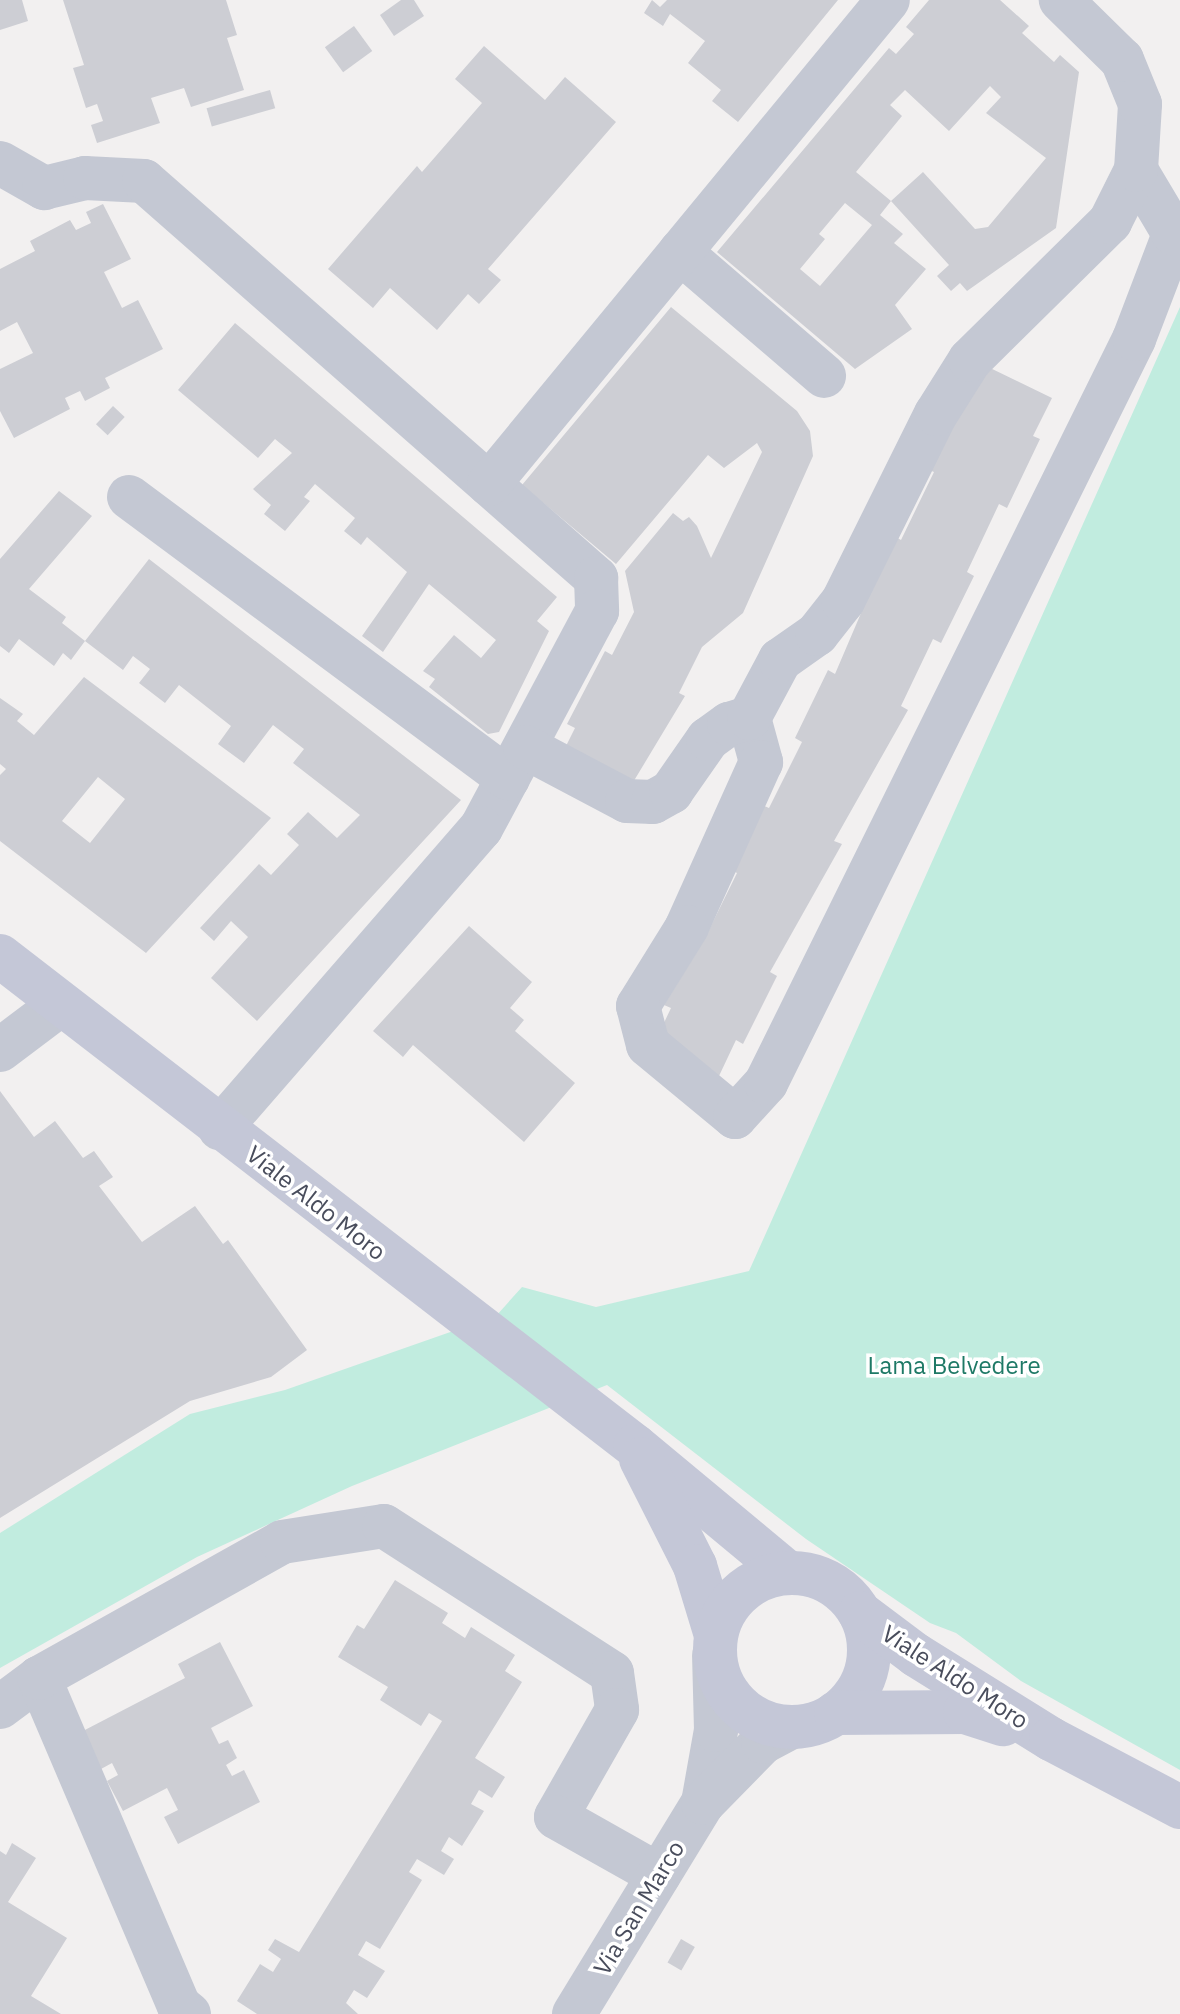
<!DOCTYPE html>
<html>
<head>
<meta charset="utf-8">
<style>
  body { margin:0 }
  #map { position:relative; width:1180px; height:2014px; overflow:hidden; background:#f2f0f0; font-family:"IBM Plex Sans",sans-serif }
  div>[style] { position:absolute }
  .green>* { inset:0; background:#c1ecdf }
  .building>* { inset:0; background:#cdced4; transform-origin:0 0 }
  .minor>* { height:44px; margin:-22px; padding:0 22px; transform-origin:22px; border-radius:22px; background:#c4c8d3 }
  .secondary>* { height:44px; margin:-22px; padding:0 22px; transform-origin:22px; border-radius:22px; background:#c4c7d7 }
  .secondary>.ring { margin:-22px; padding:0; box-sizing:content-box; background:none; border:44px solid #c4c7d7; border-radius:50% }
  span { translate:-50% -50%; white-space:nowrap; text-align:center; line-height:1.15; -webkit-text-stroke:7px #fff; paint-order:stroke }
  .street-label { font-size:24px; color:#494d5c }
  .park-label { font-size:24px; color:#1e7966 }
</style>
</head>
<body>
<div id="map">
  <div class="green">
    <i style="clip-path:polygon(1180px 307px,1180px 1770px,1021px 1681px,956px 1633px,930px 1623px,806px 1539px,607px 1385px,352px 1486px,197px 1557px,0 1668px,0 1533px,190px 1414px,285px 1390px,496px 1316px,522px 1287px,596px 1307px,749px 1271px)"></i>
  </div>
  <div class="building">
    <i style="clip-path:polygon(0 0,22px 0,28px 21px,0 30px)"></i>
    <i style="clip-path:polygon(63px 0,226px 0,237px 35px,227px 38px,244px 90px,191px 107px,184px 88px,151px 98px,160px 123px,97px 143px,91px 125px,103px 121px,97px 104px,86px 108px,73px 68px,84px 65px)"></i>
    <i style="clip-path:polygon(401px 0,414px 0,424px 16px,394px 36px,380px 15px)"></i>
    <i style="clip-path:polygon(652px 0,660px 7px,667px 0,838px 0,738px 122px,712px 101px,721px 90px,688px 63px,705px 41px,670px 14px,663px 26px,644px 13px)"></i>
    <i style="clip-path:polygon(evenodd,929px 0,1000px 0,1029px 26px,1022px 33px,1054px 62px,1060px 55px,1079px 72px,1056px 228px,967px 291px,960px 283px,951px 291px,937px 276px,949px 265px,891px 201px,923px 172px,975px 229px,988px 227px,1046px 158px,986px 113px,1001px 97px,990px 86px,949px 131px,905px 90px,890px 105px,902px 116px,856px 172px,891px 201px,880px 215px,903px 234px,894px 243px,926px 269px,895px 305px,912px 329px,855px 369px,717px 252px,889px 48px,896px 54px,914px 34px,906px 27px,929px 0,845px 203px,872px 225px,820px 286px,800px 269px,825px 239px,819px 234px,845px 203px)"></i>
    <i style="left:354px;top:26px;width:31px;height:36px;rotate:54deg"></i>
    <i style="clip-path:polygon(484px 46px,545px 100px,565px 77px,616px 122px,488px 269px,501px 280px,479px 304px,468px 294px,437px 330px,390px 288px,373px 308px,328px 269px,417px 166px,422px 172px,482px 103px,455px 79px)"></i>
    <i style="left:270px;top:90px;width:19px;height:66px;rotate:74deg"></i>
    <i style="clip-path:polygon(103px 204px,131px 259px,104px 272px,122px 308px,138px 300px,163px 349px,105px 378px,110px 388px,85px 401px,80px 391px,65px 398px,70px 409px,14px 438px,0 411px,0 369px,33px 353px,17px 322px,0 331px,0 269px,35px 251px,30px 241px,70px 220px,76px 230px,91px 223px,86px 212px)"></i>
    <i style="clip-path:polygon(671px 307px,797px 411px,810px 431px,813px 456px,743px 613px,702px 647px,679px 693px,685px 696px,632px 784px,564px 750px,575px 728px,567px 724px,605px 651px,612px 655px,634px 612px,625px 571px,673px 513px,683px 521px,689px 517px,697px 526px,711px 558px,762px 452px,757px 443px,724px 468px,708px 455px,616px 564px,522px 485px)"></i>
    <i style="clip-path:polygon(235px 323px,557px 597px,537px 621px,549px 631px,499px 732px,488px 734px,429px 687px,435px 679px,423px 671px,454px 635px,481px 658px,496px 640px,429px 584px,383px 652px,362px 636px,407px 572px,367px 537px,361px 545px,344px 531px,355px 518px,315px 484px,304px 497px,310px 501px,285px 531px,264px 514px,271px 505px,253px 489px,292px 453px,275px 439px,258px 458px,178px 390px)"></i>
    <i style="clip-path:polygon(986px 366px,1052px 398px,1033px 436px,1040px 439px,1007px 508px,999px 504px,967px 572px,974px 576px,941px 643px,933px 639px,901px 706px,908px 710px,834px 841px,842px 844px,770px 972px,777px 976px,743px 1044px,736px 1040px,719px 1076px,654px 1044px,671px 1008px,664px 1005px,704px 940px,737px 873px,731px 870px,762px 805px,769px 808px,802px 742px,795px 738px,828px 670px,835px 674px,894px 536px,901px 540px,934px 472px,927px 469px)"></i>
    <i style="left:113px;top:406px;width:16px;height:25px;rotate:43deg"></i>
    <i style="clip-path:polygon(59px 491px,92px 516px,29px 589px,66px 617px,62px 623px,85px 641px,71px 660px,63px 653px,54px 666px,19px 639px,9px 653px,0 646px,0 559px)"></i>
    <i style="clip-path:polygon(149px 559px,461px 800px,257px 1021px,211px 978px,248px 937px,231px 921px,214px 941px,200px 928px,259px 864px,271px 875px,299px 845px,287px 834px,308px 812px,337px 838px,360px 815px,293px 763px,304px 749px,273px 725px,244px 763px,218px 744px,231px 726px,179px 685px,165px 703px,139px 683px,150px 669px,133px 656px,123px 670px,85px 641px)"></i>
    <i style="clip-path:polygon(evenodd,84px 677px,271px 818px,146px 953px,0 841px,0 775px,6px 769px,0 764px,0 698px,23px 714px,17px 721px,34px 735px,84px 677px,98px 777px,125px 799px,90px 843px,62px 821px,98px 777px)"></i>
    <i style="clip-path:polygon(469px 926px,532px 982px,510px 1008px,524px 1020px,515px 1031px,575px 1083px,524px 1142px,413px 1045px,403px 1057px,373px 1031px)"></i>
    <i style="clip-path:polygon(0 1091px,34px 1137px,55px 1121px,83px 1158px,94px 1151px,113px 1177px,99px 1186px,142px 1242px,195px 1206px,223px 1244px,228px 1240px,307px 1350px,271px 1377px,190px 1401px,0 1518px)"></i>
    <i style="clip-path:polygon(395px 1580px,448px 1613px,442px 1623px,465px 1638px,471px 1627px,515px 1655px,505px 1671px,522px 1682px,475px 1758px,505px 1777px,492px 1798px,479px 1790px,471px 1804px,484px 1811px,462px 1846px,449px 1837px,441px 1851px,454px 1859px,444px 1875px,417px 1859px,409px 1872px,422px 1880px,380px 1949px,366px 1941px,358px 1955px,385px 1971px,367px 1998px,354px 1990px,346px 2003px,358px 2014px,257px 2014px,237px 2001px,260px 1964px,273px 1972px,281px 1959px,268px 1950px,275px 1939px,299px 1952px,442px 1721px,429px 1713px,421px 1726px,380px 1700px,388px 1687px,338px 1657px,357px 1625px,364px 1629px)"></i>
    <i style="clip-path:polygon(220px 1642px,253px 1706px,211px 1728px,219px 1744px,228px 1740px,237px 1758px,226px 1765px,232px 1776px,244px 1770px,260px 1802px,178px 1844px,164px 1817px,178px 1810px,167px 1788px,123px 1811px,107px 1781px,118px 1775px,112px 1763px,101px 1769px,81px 1732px,185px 1678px,178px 1664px)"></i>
    <i style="clip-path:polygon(12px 1843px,36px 1858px,8px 1902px,67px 1938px,31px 1996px,61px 2014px,0 2014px,0 1851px,6px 1855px)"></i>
    <i style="left:681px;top:1939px;width:16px;height:27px;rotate:30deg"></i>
  </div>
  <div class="minor">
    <i style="left:0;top:163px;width:51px;rotate:29.6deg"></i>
    <i style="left:44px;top:188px;width:42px;rotate:-13.7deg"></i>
    <i style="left:85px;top:178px;width:59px;rotate:2.9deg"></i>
    <i style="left:144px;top:181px;width:602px;rotate:41.29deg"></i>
    <i style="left:596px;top:578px;width:33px;rotate:88deg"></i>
    <i style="left:597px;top:611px;width:246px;rotate:118.1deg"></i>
    <i style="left:481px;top:828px;width:398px;rotate:131deg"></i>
    <i style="left:680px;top:252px;width:190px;rotate:40.7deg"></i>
    <i style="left:489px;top:484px;width:627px;rotate:-50.5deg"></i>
    <i style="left:129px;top:497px;width:472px;rotate:36.6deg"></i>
    <i style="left:749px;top:718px;width:46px;rotate:74.7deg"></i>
    <i style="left:761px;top:762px;width:181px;rotate:114.2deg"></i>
    <i style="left:687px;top:927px;width:93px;rotate:121.8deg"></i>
    <i style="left:638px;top:1006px;width:40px;rotate:75.6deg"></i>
    <i style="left:648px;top:1045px;width:113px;rotate:39.6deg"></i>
    <i style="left:735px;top:1117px;width:46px;rotate:-47.6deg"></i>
    <i style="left:766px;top:1083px;width:830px;rotate:-63.68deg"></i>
    <i style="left:1134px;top:339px;width:112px;rotate:-69.1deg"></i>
    <i style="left:1174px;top:234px;width:74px;rotate:-120.7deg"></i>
    <i style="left:525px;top:747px;width:115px;rotate:27.9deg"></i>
    <i style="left:627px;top:801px;width:26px;rotate:2deg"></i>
    <i style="left:653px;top:802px;width:21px;rotate:-29deg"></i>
    <i style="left:671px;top:792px;width:65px;rotate:-55.1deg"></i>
    <i style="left:708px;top:739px;width:26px;rotate:-36deg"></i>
    <i style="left:729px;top:724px;width:21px;rotate:-17deg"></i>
    <i style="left:749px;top:718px;width:66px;rotate:-61.9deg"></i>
    <i style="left:780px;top:660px;width:45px;rotate:-35.1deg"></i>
    <i style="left:817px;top:634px;width:42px;rotate:-51.8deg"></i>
    <i style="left:843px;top:601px;width:209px;rotate:-63.6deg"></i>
    <i style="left:936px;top:414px;width:64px;rotate:-57.8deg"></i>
    <i style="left:970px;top:360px;width:197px;rotate:-44.6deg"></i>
    <i style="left:1110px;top:222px;width:58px;rotate:-63.4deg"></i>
    <i style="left:1136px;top:170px;width:66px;rotate:-86.5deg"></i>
    <i style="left:1140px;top:104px;width:48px;rotate:-112.2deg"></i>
    <i style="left:1122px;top:60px;width:86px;rotate:-135.5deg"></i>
    <i style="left:0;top:1050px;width:76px;rotate:-37deg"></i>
    <i style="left:0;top:1707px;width:49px;rotate:-36.6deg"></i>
    <i style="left:703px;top:1803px;width:74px;rotate:-79.9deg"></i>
    <i style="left:716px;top:1730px;width:75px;rotate:-91.5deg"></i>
    <i style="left:189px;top:2014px;width:13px;rotate:-141deg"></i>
    <i style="left:179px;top:2006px;width:357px;rotate:-113.1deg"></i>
    <i style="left:39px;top:1678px;width:278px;rotate:-29.2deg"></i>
    <i style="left:282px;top:1542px;width:103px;rotate:-8.9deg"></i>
    <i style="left:384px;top:1526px;width:271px;rotate:32.8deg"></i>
    <i style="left:612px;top:1673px;width:37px;rotate:82deg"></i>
    <i style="left:617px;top:1710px;width:123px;rotate:119.7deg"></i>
    <i style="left:556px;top:1817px;width:118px;rotate:29.4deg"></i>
    <i style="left:574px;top:2014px;width:247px;rotate:-58.6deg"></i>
    <i style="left:703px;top:1803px;width:86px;rotate:-45.5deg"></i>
    <i style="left:763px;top:1742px;width:32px;rotate:-28deg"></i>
  </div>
  <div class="secondary">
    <i style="left:0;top:956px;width:802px;rotate:37.66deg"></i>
    <i style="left:635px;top:1446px;width:197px;rotate:39.7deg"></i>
    <i style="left:641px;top:1459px;width:120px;rotate:63.2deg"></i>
    <i style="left:695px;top:1566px;width:69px;rotate:73.1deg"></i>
    <i class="ring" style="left:715px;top:1573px;width:110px;height:110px"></i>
    <i style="left:860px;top:1613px;width:70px;rotate:36.9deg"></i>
    <i style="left:916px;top:1655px;width:159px;rotate:31.9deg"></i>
    <i style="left:1051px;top:1739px;width:146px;rotate:27.8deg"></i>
    <i style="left:836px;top:1713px;width:129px;rotate:-0.4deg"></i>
    <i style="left:965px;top:1712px;width:40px;rotate:18deg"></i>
  </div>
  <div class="street-label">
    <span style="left:316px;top:1203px;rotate:38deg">Viale Aldo Moro</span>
    <span style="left:955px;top:1677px;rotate:33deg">Viale Aldo Moro</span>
    <span style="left:639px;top:1908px;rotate:-59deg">Via San Marco</span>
  </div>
  <div class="park-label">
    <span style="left:954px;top:1366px">Lama Belvedere</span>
  </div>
</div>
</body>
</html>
